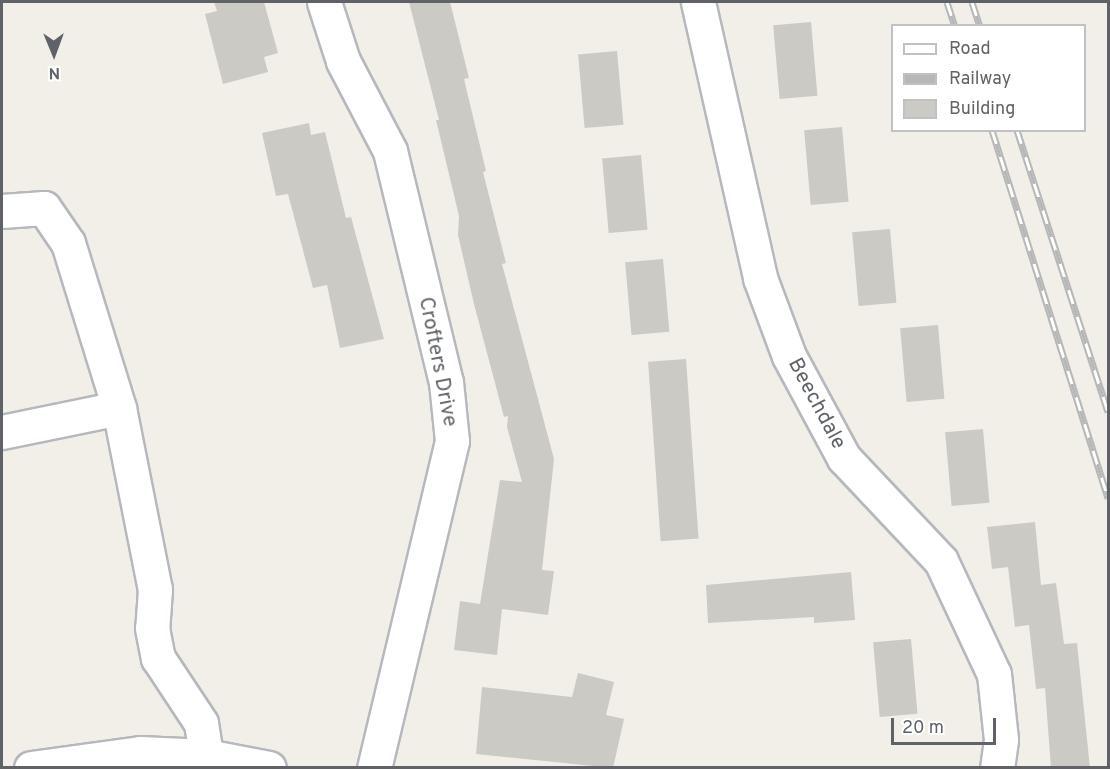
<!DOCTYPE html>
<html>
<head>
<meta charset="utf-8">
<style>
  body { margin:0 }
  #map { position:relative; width:1110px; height:769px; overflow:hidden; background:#f1efe8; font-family:Overpass,sans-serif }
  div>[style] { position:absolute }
  .building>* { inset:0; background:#cccac5; transform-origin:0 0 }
  .roads { filter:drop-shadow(2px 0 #b5b8bc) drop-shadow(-2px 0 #b5b8bc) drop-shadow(0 2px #b5b8bc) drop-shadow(0 -2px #b5b8bc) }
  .street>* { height:33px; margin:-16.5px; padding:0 16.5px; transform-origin:16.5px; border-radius:16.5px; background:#fff }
  .secondary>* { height:33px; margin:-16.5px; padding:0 16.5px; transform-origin:16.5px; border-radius:16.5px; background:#fff }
  .rail>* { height:7px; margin-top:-3.5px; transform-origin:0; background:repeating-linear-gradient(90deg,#fff 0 14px,#b6b7b8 0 28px); box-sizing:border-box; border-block:2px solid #b6b7b8 }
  span { translate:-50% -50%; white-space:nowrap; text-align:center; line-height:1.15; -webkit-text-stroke:4.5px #fff; paint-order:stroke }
  .street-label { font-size:21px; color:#5f6368 }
  .frame { position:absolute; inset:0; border:3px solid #5f6368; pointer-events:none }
  .legend { position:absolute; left:891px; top:24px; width:195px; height:108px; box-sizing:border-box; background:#fff; border:2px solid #bfc1c3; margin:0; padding:8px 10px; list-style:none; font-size:18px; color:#5f6368 }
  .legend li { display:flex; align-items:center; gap:12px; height:30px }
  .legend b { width:30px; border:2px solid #bfc1c3 }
  .north { position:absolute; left:24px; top:24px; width:60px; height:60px; -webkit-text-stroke:4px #fff; paint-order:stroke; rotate:179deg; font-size:16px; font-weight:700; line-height:24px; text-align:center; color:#5f6368 }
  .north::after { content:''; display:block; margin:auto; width:21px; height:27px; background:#5f6368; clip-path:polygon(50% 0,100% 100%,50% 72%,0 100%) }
  .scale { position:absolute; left:891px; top:718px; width:105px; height:27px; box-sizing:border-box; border:3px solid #5f6368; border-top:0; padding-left:8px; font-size:18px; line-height:21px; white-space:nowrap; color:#5f6368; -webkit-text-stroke:4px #fff; paint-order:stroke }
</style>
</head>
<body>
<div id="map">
  <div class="building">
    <i style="clip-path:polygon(214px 2px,264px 2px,278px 53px,264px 57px,268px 72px,223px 84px,205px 14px,217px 11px)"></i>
    <i style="clip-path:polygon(409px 2px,450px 2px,469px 78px,464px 79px,486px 171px,483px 172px,506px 263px,502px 264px,554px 459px,542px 570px,554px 571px,548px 615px,502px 609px,497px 655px,454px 650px,460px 601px,480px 604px,500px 480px,522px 482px,507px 427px,508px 416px,504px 417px,474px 304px,458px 235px,459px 216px,436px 120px,439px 120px)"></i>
    <i style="left:811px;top:22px;width:74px;height:38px;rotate:85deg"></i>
    <i style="left:617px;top:51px;width:74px;height:39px;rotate:85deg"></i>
    <i style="clip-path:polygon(309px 123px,311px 135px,325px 132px,346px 218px,351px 217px,384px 339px,340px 348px,327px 285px,313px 288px,288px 194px,276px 196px,262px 133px)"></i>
    <i style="left:842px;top:127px;width:75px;height:38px;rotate:85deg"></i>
    <i style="left:641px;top:155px;width:75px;height:39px;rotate:85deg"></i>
    <i style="left:890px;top:229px;width:74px;height:38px;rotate:85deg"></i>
    <i style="left:663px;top:259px;width:73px;height:38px;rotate:85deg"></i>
    <i style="left:938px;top:325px;width:74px;height:38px;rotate:85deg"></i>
    <i style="left:686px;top:359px;width:180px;height:38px;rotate:86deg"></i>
    <i style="left:983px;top:429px;width:74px;height:38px;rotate:85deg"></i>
    <i style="clip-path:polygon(1035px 522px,1041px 585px,1056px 583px,1064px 644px,1077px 643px,1090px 768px,1051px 768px,1045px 688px,1036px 689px,1029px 625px,1015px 627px,1008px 567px,992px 569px,987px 527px)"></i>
    <i style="clip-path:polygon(851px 572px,855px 620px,814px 623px,814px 617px,708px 623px,706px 585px)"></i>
    <i style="left:911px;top:639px;width:75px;height:38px;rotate:85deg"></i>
    <i style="clip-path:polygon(578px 673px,614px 682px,606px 715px,624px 719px,613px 768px,476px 754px,482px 687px,572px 697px)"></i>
  </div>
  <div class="roads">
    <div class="street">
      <i style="left:324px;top:2px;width:62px;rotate:72.1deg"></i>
      <i style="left:343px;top:61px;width:102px;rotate:62.4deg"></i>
      <i style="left:390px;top:151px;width:238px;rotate:76.4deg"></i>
      <i style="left:446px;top:382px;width:59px;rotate:84.2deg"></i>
      <i style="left:452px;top:441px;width:336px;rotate:103.4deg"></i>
      <i style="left:698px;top:2px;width:283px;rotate:77.3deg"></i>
      <i style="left:760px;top:278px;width:83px;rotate:69.6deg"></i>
      <i style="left:789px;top:356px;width:116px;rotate:61.7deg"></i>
      <i style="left:844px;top:458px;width:141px;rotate:46.7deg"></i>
      <i style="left:941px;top:561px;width:125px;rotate:64.9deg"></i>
      <i style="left:994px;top:674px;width:66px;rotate:83.9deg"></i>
      <i style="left:1001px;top:740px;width:28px;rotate:98deg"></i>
      <i style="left:2px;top:211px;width:42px;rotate:-4.1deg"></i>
      <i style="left:44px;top:208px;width:42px;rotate:55.6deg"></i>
      <i style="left:68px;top:243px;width:173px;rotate:72.8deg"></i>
      <i style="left:119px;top:408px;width:185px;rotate:78.8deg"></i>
      <i style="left:155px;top:589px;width:39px;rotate:94deg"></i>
      <i style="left:152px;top:628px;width:31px;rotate:79deg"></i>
      <i style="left:158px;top:658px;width:78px;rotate:56.5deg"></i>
      <i style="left:201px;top:723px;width:33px;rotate:81deg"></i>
      <i style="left:2px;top:432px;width:119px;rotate:-11.6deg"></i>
    </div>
    <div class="secondary">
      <i style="left:31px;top:768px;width:110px;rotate:-7.8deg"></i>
      <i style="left:140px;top:753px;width:66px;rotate:2.6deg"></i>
      <i style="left:206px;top:756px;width:64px;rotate:10.8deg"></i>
    </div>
  </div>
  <div class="rail">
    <i style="left:947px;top:2px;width:25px;rotate:72deg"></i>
    <i style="left:972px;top:2px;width:25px;rotate:72deg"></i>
    <i style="left:992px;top:130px;width:386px;rotate:72.5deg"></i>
    <i style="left:1017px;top:130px;width:296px;rotate:72.1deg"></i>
  </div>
  <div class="street-label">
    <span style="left:437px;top:362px;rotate:79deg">Crofters Drive</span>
    <span style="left:816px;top:404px;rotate:62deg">Beechdale</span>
  </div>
  <div class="frame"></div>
  <ul class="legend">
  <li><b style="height:8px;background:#fff"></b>Road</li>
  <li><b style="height:8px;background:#b6b7b8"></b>Railway</li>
  <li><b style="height:16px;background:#cccac5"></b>Building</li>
  </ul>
  <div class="north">N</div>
  <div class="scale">20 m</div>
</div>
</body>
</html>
